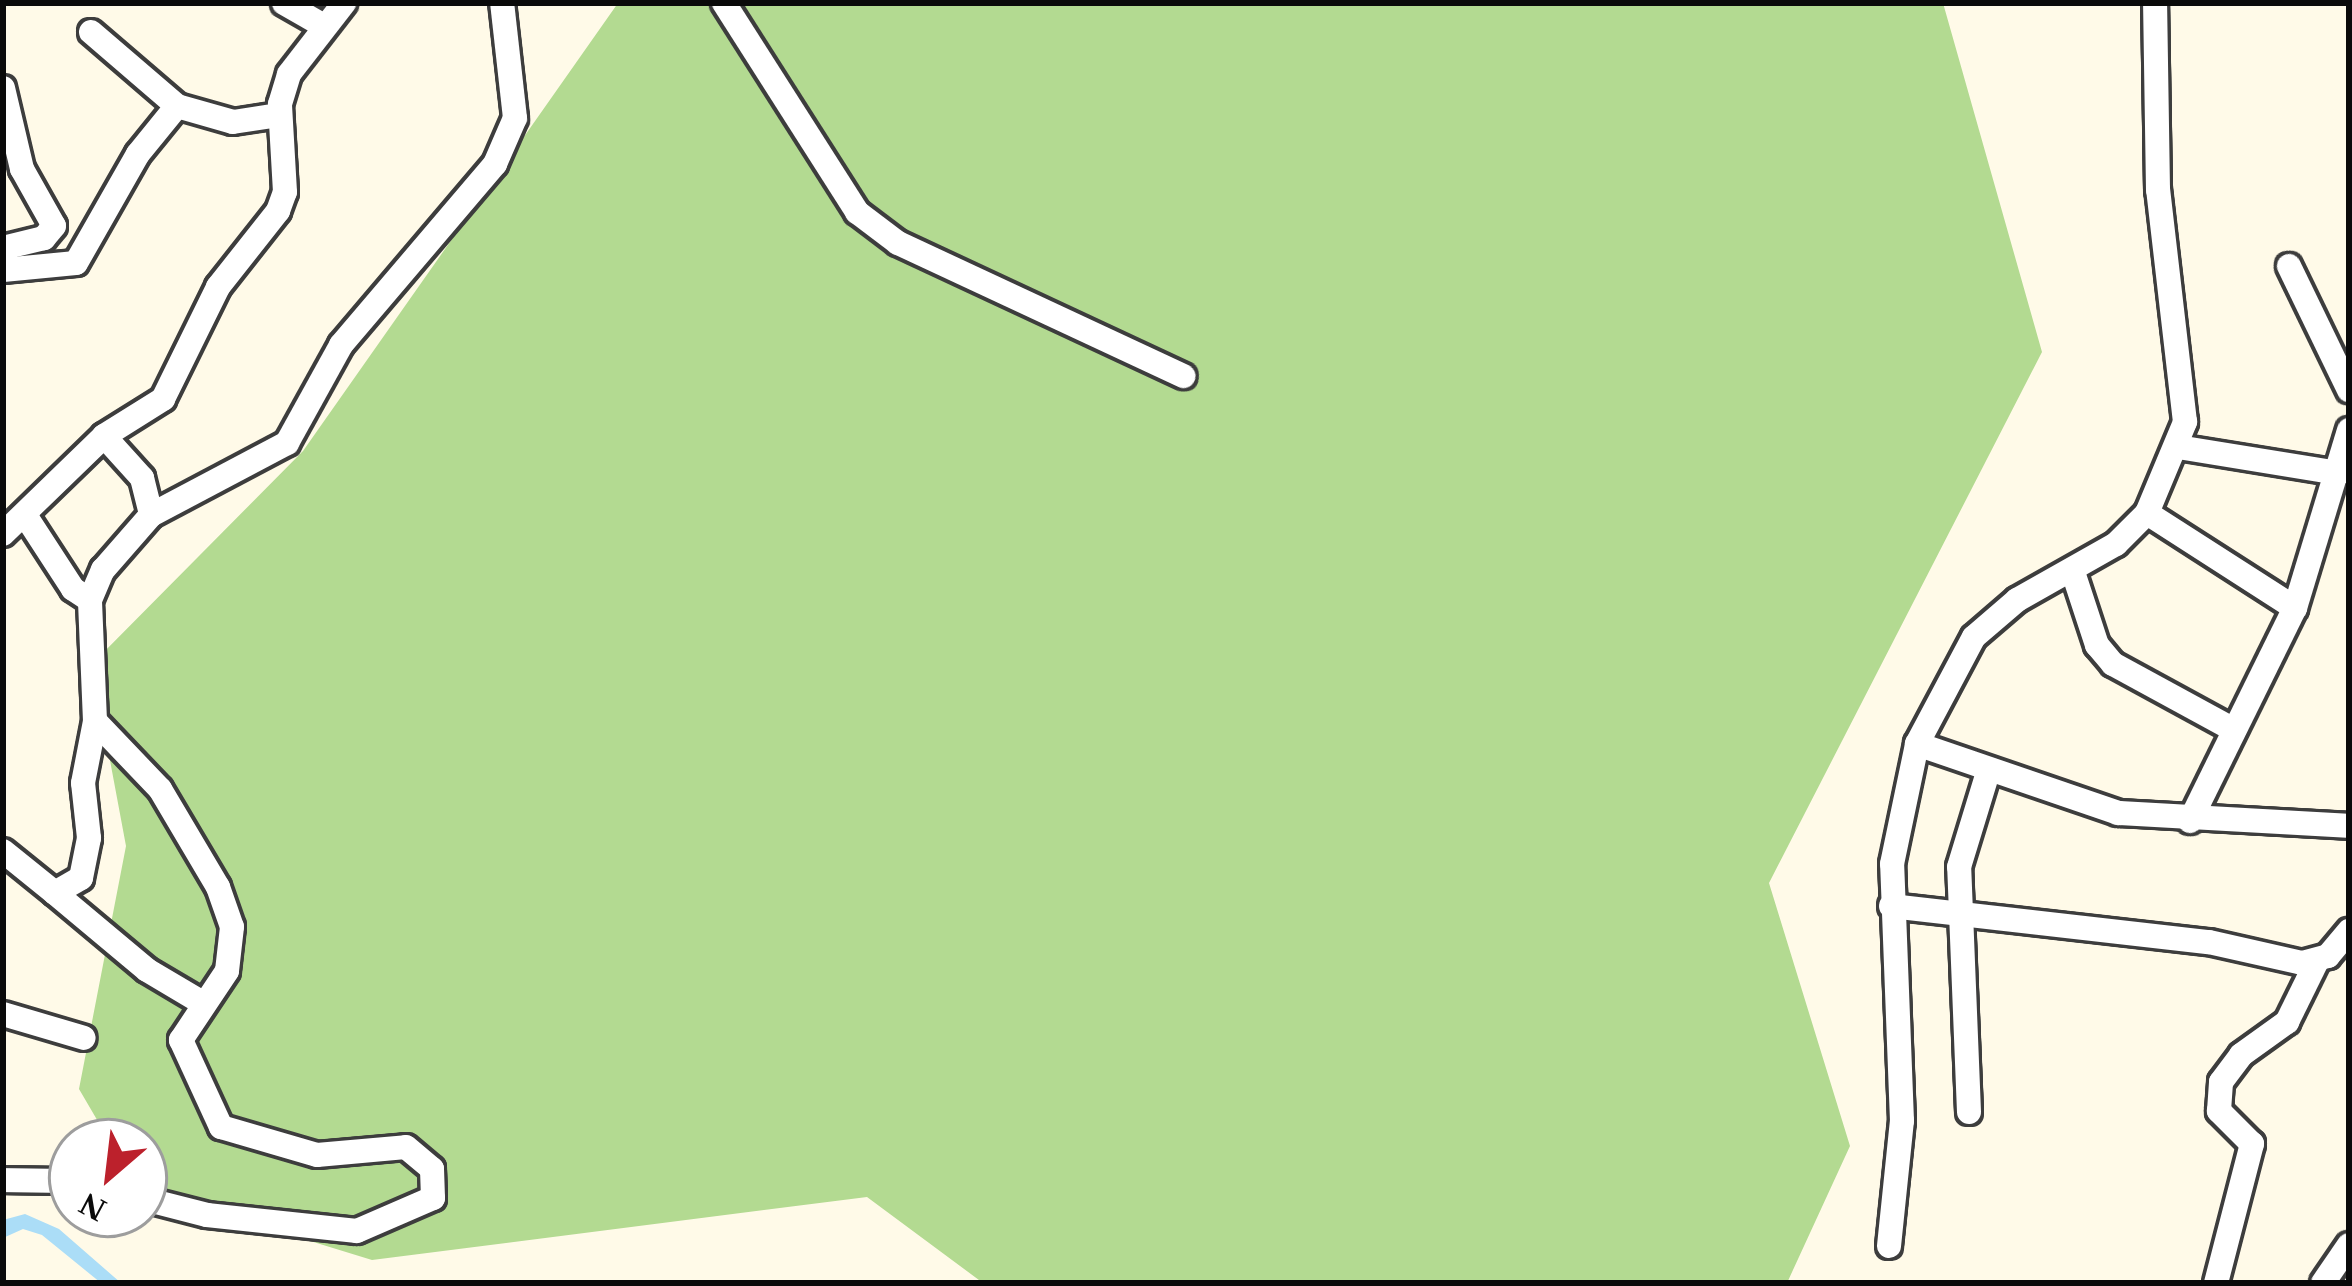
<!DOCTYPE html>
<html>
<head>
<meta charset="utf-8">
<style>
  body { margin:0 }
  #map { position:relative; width:2352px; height:1286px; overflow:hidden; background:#fffae8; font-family:"Times New Roman",serif }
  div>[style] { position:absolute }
  .forest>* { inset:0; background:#b3da91 }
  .water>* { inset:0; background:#abddf7 }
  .roads { filter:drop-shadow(3px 0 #3d3d3d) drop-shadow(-3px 0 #3d3d3d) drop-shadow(0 3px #3d3d3d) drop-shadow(0 -3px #3d3d3d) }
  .minor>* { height:24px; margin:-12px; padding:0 12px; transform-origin:12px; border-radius:12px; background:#fff }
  span { translate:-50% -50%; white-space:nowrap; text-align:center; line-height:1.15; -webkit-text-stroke:12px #fff; paint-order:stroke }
  .frame { position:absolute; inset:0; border:6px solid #0a0a0a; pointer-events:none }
  .north { position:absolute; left:48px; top:1118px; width:120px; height:120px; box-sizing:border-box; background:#fff; border:3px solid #9d9d9d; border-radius:50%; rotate:208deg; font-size:33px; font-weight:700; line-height:48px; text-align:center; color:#0a0a0a }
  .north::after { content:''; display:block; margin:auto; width:42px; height:54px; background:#bc212c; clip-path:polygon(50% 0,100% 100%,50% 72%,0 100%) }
</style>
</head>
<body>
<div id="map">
  <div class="forest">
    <i style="clip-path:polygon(618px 3px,1943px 3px,2042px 352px,1769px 883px,1850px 1146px,1787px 1283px,983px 1283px,867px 1197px,372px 1260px,144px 1190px,144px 1142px,110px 1142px,79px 1089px,126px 846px,92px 664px,303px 451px)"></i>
  </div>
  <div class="water">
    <i style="clip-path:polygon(25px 1214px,59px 1229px,121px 1283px,101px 1283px,42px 1235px,23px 1229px,3px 1238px,3px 1220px)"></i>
  </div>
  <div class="roads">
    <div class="minor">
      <i style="left:284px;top:3px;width:46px;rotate:29.9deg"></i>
      <i style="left:724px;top:3px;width:248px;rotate:57.5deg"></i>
      <i style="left:857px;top:212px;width:51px;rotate:37.1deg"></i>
      <i style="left:898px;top:243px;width:315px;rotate:25deg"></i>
      <i style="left:91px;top:32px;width:113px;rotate:40.7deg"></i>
      <i style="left:177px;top:106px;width:58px;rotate:15.9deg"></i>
      <i style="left:233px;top:122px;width:47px;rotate:-8.7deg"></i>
      <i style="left:3px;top:88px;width:83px;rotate:76.8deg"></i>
      <i style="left:22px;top:169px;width:65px;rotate:60.7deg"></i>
      <i style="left:54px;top:226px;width:16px;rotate:130deg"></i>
      <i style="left:44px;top:238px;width:42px;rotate:166.3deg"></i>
      <i style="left:2289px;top:266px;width:138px;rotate:64.2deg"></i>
      <i style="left:3px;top:270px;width:73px;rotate:-5.5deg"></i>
      <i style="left:76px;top:263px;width:125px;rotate:-60.4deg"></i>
      <i style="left:138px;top:154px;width:62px;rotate:-50.9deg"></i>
      <i style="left:104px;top:436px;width:57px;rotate:47.9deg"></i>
      <i style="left:142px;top:478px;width:38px;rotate:76deg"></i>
      <i style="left:2178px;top:447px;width:163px;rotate:9.2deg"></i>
      <i style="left:2147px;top:513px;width:176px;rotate:32.7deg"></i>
      <i style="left:25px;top:515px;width:88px;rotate:57deg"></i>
      <i style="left:73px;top:589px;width:20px;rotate:33deg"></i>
      <i style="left:3px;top:534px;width:141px;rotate:-44.1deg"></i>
      <i style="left:104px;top:436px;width:70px;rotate:-32.1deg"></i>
      <i style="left:163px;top:399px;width:125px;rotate:-63.8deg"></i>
      <i style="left:218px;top:287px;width:97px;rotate:-51.7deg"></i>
      <i style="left:278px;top:211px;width:20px;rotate:-70deg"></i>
      <i style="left:285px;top:192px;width:88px;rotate:-93.3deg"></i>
      <i style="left:280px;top:104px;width:31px;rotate:-73deg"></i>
      <i style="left:289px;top:74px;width:90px;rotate:-52.2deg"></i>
      <i style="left:2073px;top:572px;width:77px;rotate:71.8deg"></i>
      <i style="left:2097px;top:645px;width:25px;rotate:50deg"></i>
      <i style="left:2113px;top:664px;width:138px;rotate:28.6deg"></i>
      <i style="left:95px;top:721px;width:94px;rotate:46.3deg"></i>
      <i style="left:160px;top:789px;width:114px;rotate:59.4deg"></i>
      <i style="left:218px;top:887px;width:42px;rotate:70.7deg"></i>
      <i style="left:232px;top:927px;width:44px;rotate:96.5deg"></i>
      <i style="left:227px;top:971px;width:83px;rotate:123.7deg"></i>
      <i style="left:181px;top:1040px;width:96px;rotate:65.3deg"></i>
      <i style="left:221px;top:1127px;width:100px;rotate:16.3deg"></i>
      <i style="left:317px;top:1155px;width:89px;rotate:-5.1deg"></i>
      <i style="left:406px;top:1147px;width:34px;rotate:40deg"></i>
      <i style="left:432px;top:1169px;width:29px;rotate:88deg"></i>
      <i style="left:433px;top:1198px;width:83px;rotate:156.5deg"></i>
      <i style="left:357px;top:1231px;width:151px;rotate:-173.9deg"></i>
      <i style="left:207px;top:1215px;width:65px;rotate:-165.7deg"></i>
      <i style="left:1917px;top:744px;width:213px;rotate:18.9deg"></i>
      <i style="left:2118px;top:813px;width:231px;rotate:3.2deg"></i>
      <i style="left:2190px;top:821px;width:237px;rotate:-63.8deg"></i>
      <i style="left:2295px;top:608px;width:186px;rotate:-73.1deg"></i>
      <i style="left:3px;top:851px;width:67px;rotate:38.9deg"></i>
      <i style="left:55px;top:893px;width:30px;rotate:-30deg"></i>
      <i style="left:81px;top:878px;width:41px;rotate:-78.7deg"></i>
      <i style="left:89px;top:838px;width:55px;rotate:-96.2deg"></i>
      <i style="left:83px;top:783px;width:63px;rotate:-79deg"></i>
      <i style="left:95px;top:721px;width:121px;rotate:-92.4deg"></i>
      <i style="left:90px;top:600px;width:33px;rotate:-67deg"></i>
      <i style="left:103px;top:570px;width:73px;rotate:-48.9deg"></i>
      <i style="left:151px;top:515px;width:154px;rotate:-27.9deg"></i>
      <i style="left:287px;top:443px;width:112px;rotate:-61.1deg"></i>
      <i style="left:341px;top:345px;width:238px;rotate:-49.6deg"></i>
      <i style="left:495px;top:164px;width:50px;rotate:-66.5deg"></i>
      <i style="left:515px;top:118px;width:116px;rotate:-96.4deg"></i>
      <i style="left:55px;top:893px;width:120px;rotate:39.9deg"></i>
      <i style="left:147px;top:970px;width:63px;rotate:30.7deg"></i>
      <i style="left:1891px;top:906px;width:320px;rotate:6.5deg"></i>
      <i style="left:2209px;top:942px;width:95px;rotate:12.7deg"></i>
      <i style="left:2302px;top:963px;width:27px;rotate:-15deg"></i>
      <i style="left:2328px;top:956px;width:33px;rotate:-50deg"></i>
      <i style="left:3px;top:1014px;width:84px;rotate:16.5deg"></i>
      <i style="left:1969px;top:1112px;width:245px;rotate:-92.3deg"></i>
      <i style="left:1959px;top:867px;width:102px;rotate:-73deg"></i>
      <i style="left:3px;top:1180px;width:69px;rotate:0.8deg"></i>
      <i style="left:1889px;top:1246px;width:126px;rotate:-84.1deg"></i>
      <i style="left:1902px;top:1121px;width:257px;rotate:-92.2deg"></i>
      <i style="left:1892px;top:864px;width:123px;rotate:-78.2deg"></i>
      <i style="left:1917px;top:744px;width:121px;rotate:-62deg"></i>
      <i style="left:1974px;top:637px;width:57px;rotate:-40.7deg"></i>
      <i style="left:2017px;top:600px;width:114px;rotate:-29.5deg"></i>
      <i style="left:2116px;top:544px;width:44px;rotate:-45deg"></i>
      <i style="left:2147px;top:513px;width:99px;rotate:-67.3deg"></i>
      <i style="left:2185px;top:422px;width:234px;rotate:-96.6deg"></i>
      <i style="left:2158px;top:190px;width:187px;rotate:-90.9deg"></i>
      <i style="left:2216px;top:1283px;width:144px;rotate:-75.5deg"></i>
      <i style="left:2252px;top:1144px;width:47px;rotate:-135deg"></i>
      <i style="left:2219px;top:1111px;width:29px;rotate:-86deg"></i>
      <i style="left:2221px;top:1082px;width:34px;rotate:-53deg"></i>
      <i style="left:2241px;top:1055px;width:57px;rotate:-35.7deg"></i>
      <i style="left:2287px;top:1022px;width:66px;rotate:-63.8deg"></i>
      <i style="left:2323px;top:1283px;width:46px;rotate:-55.6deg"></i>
    </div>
  </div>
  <div class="frame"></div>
  <div class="north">N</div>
</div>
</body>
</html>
